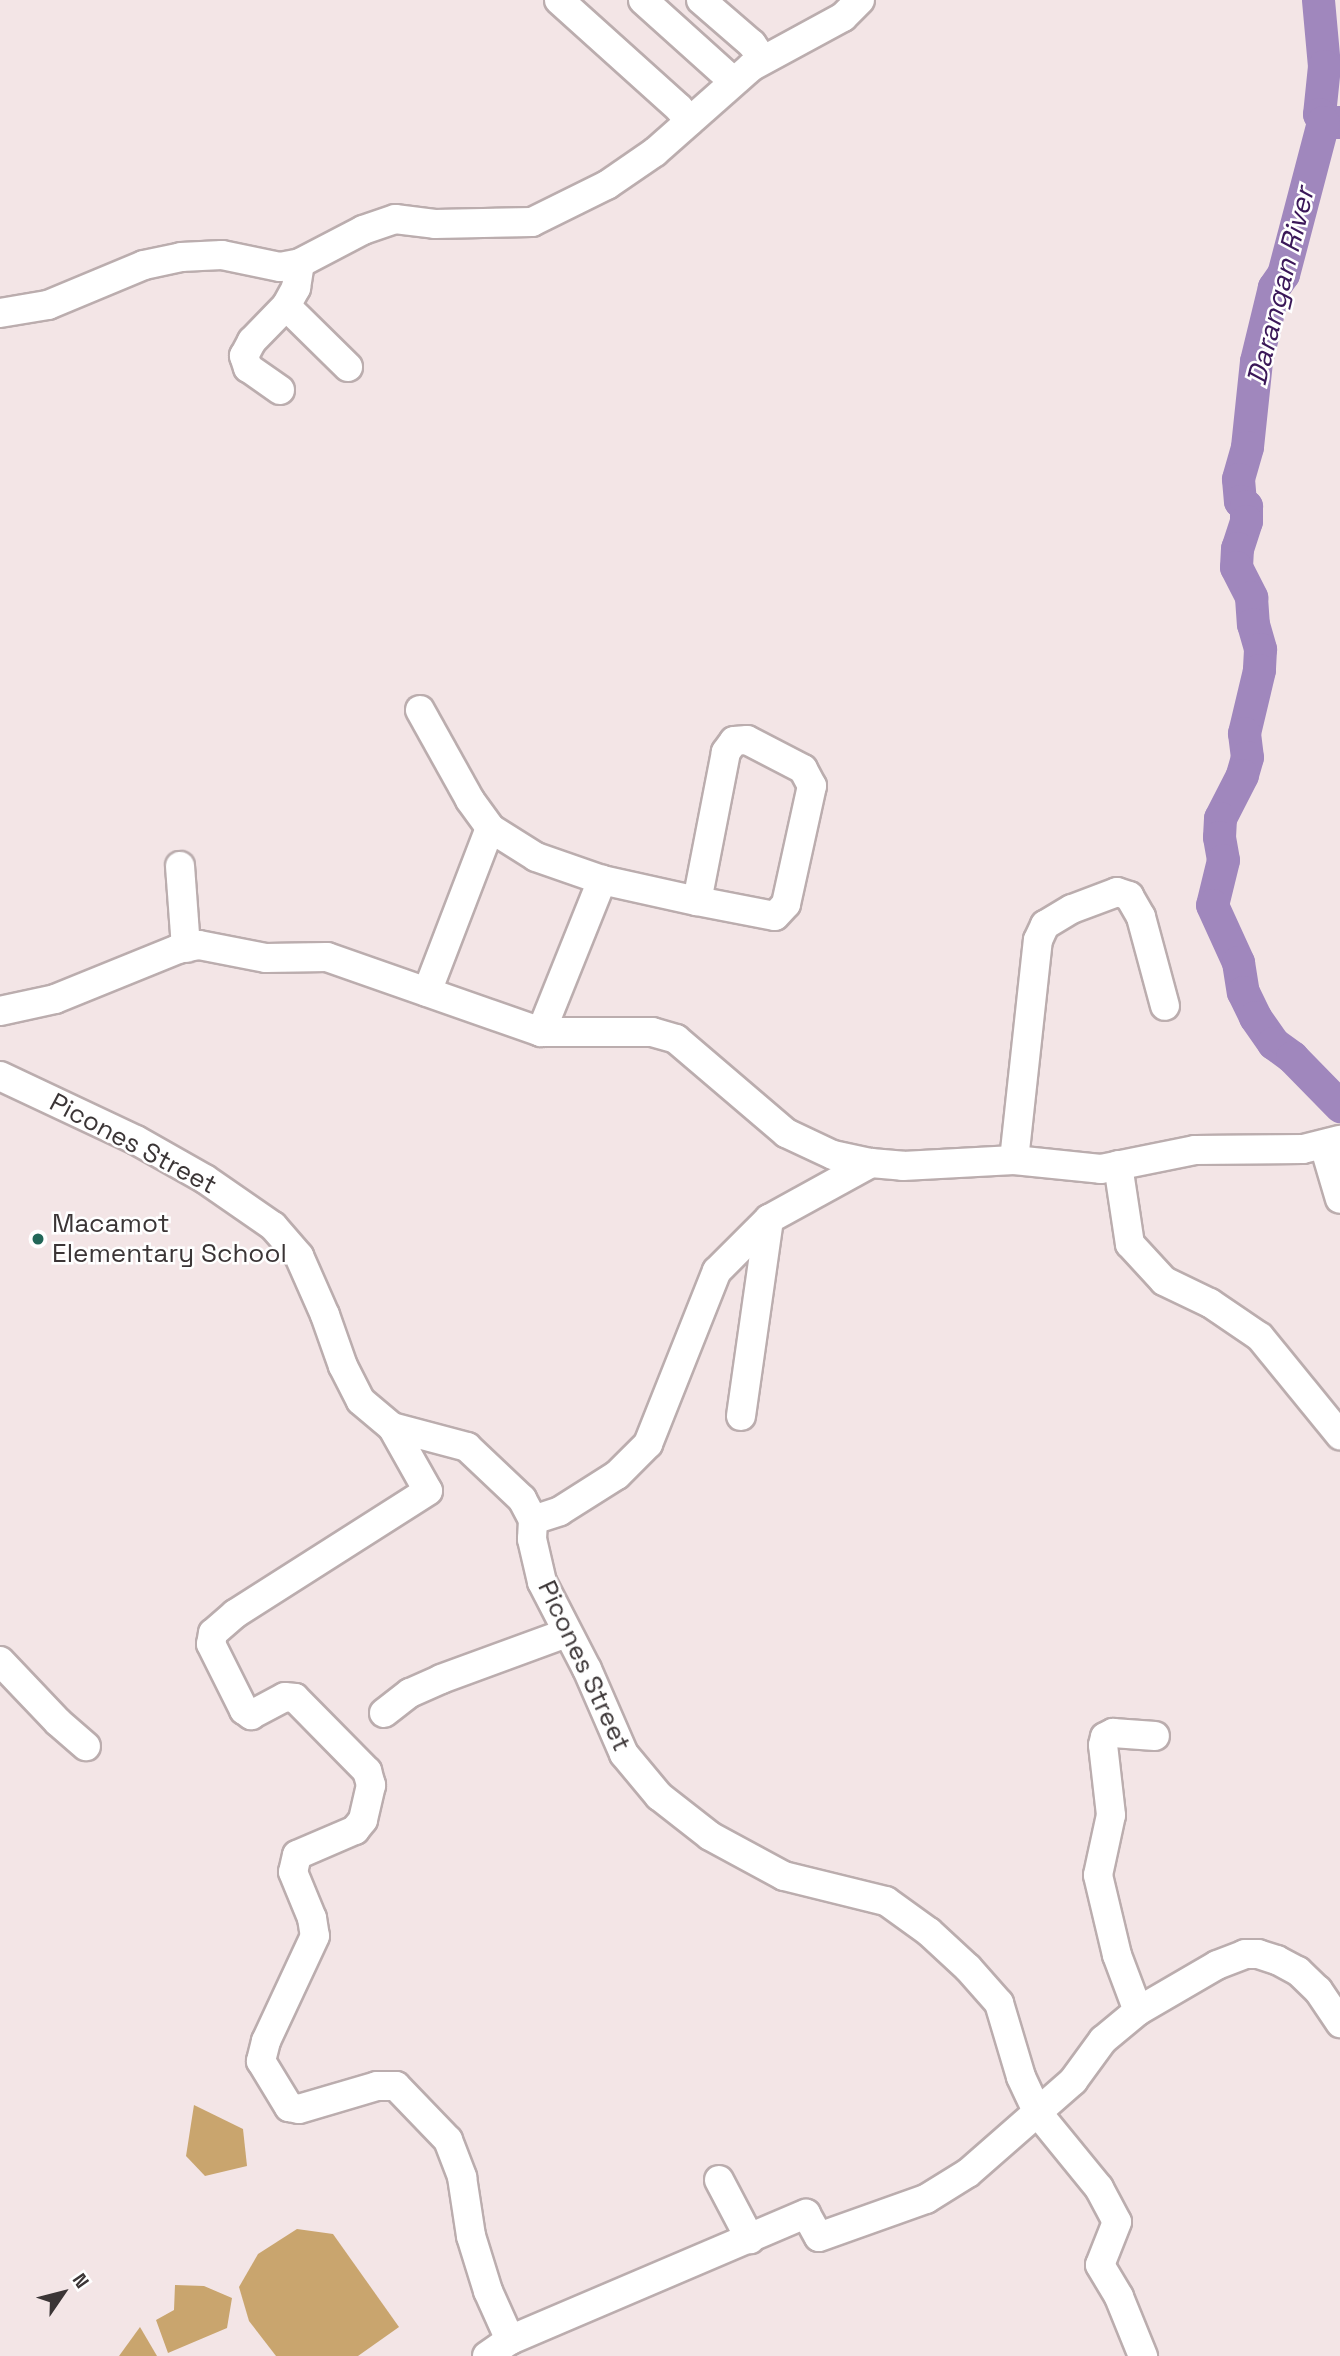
<!DOCTYPE html>
<html>
<head>
<meta charset="utf-8">
<style>
  body { margin:0 }
  #map { position:relative; width:1340px; height:2356px; overflow:hidden; background:#f3e5e6; font-family:"Space Grotesk",sans-serif }
  div>[style] { position:absolute }
  .forest>* { inset:0; background:#c9a56e }
  .river>* { height:33px; margin:-16.5px; padding:0 16.5px; transform-origin:16.5px; border-radius:16.5px; background:#a087bd }
  .roads { filter:drop-shadow(2px 0 #bbadae) drop-shadow(-2px 0 #bbadae) drop-shadow(0 2px #bbadae) drop-shadow(0 -2px #bbadae) }
  .minor>* { height:28px; margin:-14px; padding:0 14px; transform-origin:14px; border-radius:14px; background:#fff }
  .dots>* { width:19px; height:19px; translate:-50% -50%; box-sizing:border-box; border:4px solid #fff; border-radius:50% }
  span { translate:-50% -50%; white-space:nowrap; text-align:center; line-height:1.15; -webkit-text-stroke:5px #fff; paint-order:stroke }
  .street-label { font-size:26px; color:#3b3536 }
  .poi-label { font-size:26px; color:#3b3536 }
  .left { translate:0 -50%; text-align:left }
  .water-label { font-size:28px; color:#3a1758; font-style:italic }
  .north { position:absolute; left:28px; top:2258px; width:70px; height:70px; -webkit-text-stroke:5px #fff; paint-order:stroke; rotate:55deg; font-size:19px; font-weight:700; line-height:28px; text-align:center; color:#3b3536 }
  .north::after { content:''; display:block; margin:auto; width:24px; height:32px; background:#3b3536; clip-path:polygon(50% 0,100% 100%,50% 72%,0 100%) }
</style>
</head>
<body>
<div id="map">
  <div class="forest">
    <i style="clip-path:polygon(194px 2105px,243px 2129px,247px 2166px,205px 2176px,186px 2156px)"></i>
    <i style="clip-path:polygon(297px 2229px,333px 2234px,399px 2327px,358px 2356px,276px 2356px,249px 2321px,239px 2287px,258px 2254px)"></i>
    <i style="clip-path:polygon(175px 2285px,204px 2286px,232px 2298px,227px 2328px,168px 2353px,156px 2320px,174px 2310px)"></i>
    <i style="clip-path:polygon(140px 2327px,157px 2356px,119px 2356px)"></i>
  </div>
  <div class="river">
    <i style="left:1318px;top:0;width:66px;rotate:84.8deg"></i>
    <i style="left:1324px;top:66px;width:48px;rotate:95.9deg"></i>
    <i style="left:1319px;top:114px;width:9px;rotate:63deg"></i>
    <i style="left:1323px;top:122px;width:17px"></i>
    <i style="left:1323px;top:122px;width:157px;rotate:104.7deg"></i>
    <i style="left:1283px;top:274px;width:16px;rotate:125deg"></i>
    <i style="left:1274px;top:287px;width:76px;rotate:103.7deg"></i>
    <i style="left:1256px;top:361px;width:86px;rotate:96deg"></i>
    <i style="left:1247px;top:447px;width:33px;rotate:106deg"></i>
    <i style="left:1238px;top:479px;width:22px;rotate:85deg"></i>
    <i style="left:1240px;top:501px;width:8px;rotate:40deg"></i>
    <i style="left:1246px;top:506px;width:15px;rotate:90deg"></i>
    <i style="left:1246px;top:521px;width:28px;rotate:108deg"></i>
    <i style="left:1237px;top:548px;width:19px;rotate:93deg"></i>
    <i style="left:1236px;top:567px;width:34px;rotate:63deg"></i>
    <i style="left:1251px;top:597px;width:27px;rotate:86deg"></i>
    <i style="left:1253px;top:624px;width:26px;rotate:74deg"></i>
    <i style="left:1260px;top:649px;width:21px;rotate:93deg"></i>
    <i style="left:1259px;top:670px;width:65px;rotate:103.4deg"></i>
    <i style="left:1244px;top:733px;width:24px;rotate:83deg"></i>
    <i style="left:1247px;top:757px;width:19px;rotate:106deg"></i>
    <i style="left:1242px;top:775px;width:48px;rotate:117.1deg"></i>
    <i style="left:1220px;top:818px;width:19px;rotate:93deg"></i>
    <i style="left:1219px;top:837px;width:23px;rotate:80deg"></i>
    <i style="left:1223px;top:860px;width:46px;rotate:103.7deg"></i>
    <i style="left:1212px;top:905px;width:63px;rotate:65.5deg"></i>
    <i style="left:1238px;top:962px;width:30px;rotate:81deg"></i>
    <i style="left:1243px;top:992px;width:28px;rotate:64deg"></i>
    <i style="left:1255px;top:1017px;width:32px;rotate:55deg"></i>
    <i style="left:1273px;top:1043px;width:24px;rotate:36deg"></i>
    <i style="left:1292px;top:1057px;width:69px;rotate:45.6deg"></i>
  </div>
  <div class="roads">
    <div class="minor">
      <i style="left:559px;top:0;width:161px;rotate:42deg"></i>
      <i style="left:679px;top:108px;width:17px;rotate:54deg"></i>
      <i style="left:643px;top:0;width:122px;rotate:42deg"></i>
      <i style="left:701px;top:0;width:67px;rotate:40.8deg"></i>
      <i style="left:752px;top:44px;width:18px;rotate:56deg"></i>
      <i style="left:286px;top:306px;width:87px;rotate:44.5deg"></i>
      <i style="left:0;top:313px;width:49px;rotate:-9.5deg"></i>
      <i style="left:48px;top:305px;width:104px;rotate:-22.6deg"></i>
      <i style="left:144px;top:265px;width:38px;rotate:-12deg"></i>
      <i style="left:181px;top:257px;width:41px;rotate:-2.8deg"></i>
      <i style="left:222px;top:255px;width:59px;rotate:11.7deg"></i>
      <i style="left:280px;top:267px;width:20px;rotate:-11deg"></i>
      <i style="left:300px;top:263px;width:71px;rotate:-27.6deg"></i>
      <i style="left:363px;top:230px;width:34px;rotate:-19deg"></i>
      <i style="left:395px;top:219px;width:40px;rotate:7.1deg"></i>
      <i style="left:435px;top:224px;width:97px;rotate:-1.2deg"></i>
      <i style="left:532px;top:222px;width:84px;rotate:-26.3deg"></i>
      <i style="left:607px;top:185px;width:58px;rotate:-34.5deg"></i>
      <i style="left:655px;top:152px;width:128px;rotate:-41.5deg"></i>
      <i style="left:751px;top:67px;width:105px;rotate:-28.5deg"></i>
      <i style="left:843px;top:17px;width:24px;rotate:-45deg"></i>
      <i style="left:280px;top:390px;width:39px;rotate:-145deg"></i>
      <i style="left:248px;top:368px;width:13px;rotate:-108deg"></i>
      <i style="left:244px;top:356px;width:17px;rotate:-62deg"></i>
      <i style="left:252px;top:341px;width:49px;rotate:-45.8deg"></i>
      <i style="left:286px;top:306px;width:21px;rotate:-61deg"></i>
      <i style="left:296px;top:288px;width:25px;rotate:-81deg"></i>
      <i style="left:420px;top:710px;width:103px;rotate:60.9deg"></i>
      <i style="left:470px;top:800px;width:34px;rotate:54deg"></i>
      <i style="left:490px;top:828px;width:54px;rotate:32.2deg"></i>
      <i style="left:536px;top:857px;width:70px;rotate:19.2deg"></i>
      <i style="left:602px;top:880px;width:97px;rotate:12.5deg"></i>
      <i style="left:697px;top:901px;width:79px;rotate:10.9deg"></i>
      <i style="left:775px;top:916px;width:16px;rotate:-47deg"></i>
      <i style="left:786px;top:904px;width:121px;rotate:-77.6deg"></i>
      <i style="left:812px;top:786px;width:19px;rotate:-118deg"></i>
      <i style="left:803px;top:769px;width:63px;rotate:-152.6deg"></i>
      <i style="left:747px;top:740px;width:13px;rotate:176deg"></i>
      <i style="left:734px;top:741px;width:14px;rotate:126deg"></i>
      <i style="left:726px;top:752px;width:152px;rotate:101deg"></i>
      <i style="left:180px;top:866px;width:82px;rotate:85.8deg"></i>
      <i style="left:427px;top:992px;width:176px;rotate:-69deg"></i>
      <i style="left:0;top:1011px;width:56px;rotate:-12.3deg"></i>
      <i style="left:55px;top:999px;width:133px;rotate:-22.1deg"></i>
      <i style="left:178px;top:949px;width:21px;rotate:-11deg"></i>
      <i style="left:199px;top:945px;width:68px;rotate:11deg"></i>
      <i style="left:266px;top:958px;width:61px;rotate:-0.9deg"></i>
      <i style="left:327px;top:957px;width:227px;rotate:19.3deg"></i>
      <i style="left:541px;top:1032px;width:111px"></i>
      <i style="left:652px;top:1032px;width:25px;rotate:16deg"></i>
      <i style="left:676px;top:1039px;width:145px;rotate:40.5deg"></i>
      <i style="left:786px;top:1133px;width:52px;rotate:25.1deg"></i>
      <i style="left:833px;top:1155px;width:39px;rotate:12deg"></i>
      <i style="left:871px;top:1163px;width:32px;rotate:5deg"></i>
      <i style="left:903px;top:1166px;width:111px;rotate:-3.1deg"></i>
      <i style="left:1014px;top:1160px;width:87px;rotate:5.9deg"></i>
      <i style="left:1101px;top:1169px;width:96px;rotate:-11.4deg"></i>
      <i style="left:1195px;top:1150px;width:108px;rotate:-0.5deg"></i>
      <i style="left:1303px;top:1149px;width:38px;rotate:-14deg"></i>
      <i style="left:541px;top:1032px;width:164px;rotate:-68.1deg"></i>
      <i style="left:0;top:1076px;width:150px;rotate:25.2deg"></i>
      <i style="left:136px;top:1140px;width:79px;rotate:29.5deg"></i>
      <i style="left:205px;top:1179px;width:83px;rotate:34.7deg"></i>
      <i style="left:273px;top:1226px;width:40px;rotate:49deg"></i>
      <i style="left:299px;top:1256px;width:64px;rotate:66.2deg"></i>
      <i style="left:325px;top:1315px;width:54px;rotate:70.6deg"></i>
      <i style="left:343px;top:1366px;width:39px;rotate:63deg"></i>
      <i style="left:361px;top:1401px;width:40px;rotate:40deg"></i>
      <i style="left:392px;top:1427px;width:78px;rotate:14.9deg"></i>
      <i style="left:467px;top:1447px;width:76px;rotate:43.4deg"></i>
      <i style="left:522px;top:1499px;width:24px;rotate:62deg"></i>
      <i style="left:533px;top:1520px;width:19px;rotate:93deg"></i>
      <i style="left:532px;top:1539px;width:44px;rotate:76.9deg"></i>
      <i style="left:542px;top:1582px;width:98px;rotate:62.7deg"></i>
      <i style="left:587px;top:1669px;width:93px;rotate:66.5deg"></i>
      <i style="left:624px;top:1754px;width:55px;rotate:50.2deg"></i>
      <i style="left:659px;top:1796px;width:65px;rotate:38.1deg"></i>
      <i style="left:710px;top:1836px;width:84px;rotate:28.4deg"></i>
      <i style="left:784px;top:1876px;width:105px;rotate:13.8deg"></i>
      <i style="left:886px;top:1901px;width:53px;rotate:35.8deg"></i>
      <i style="left:929px;top:1932px;width:53px;rotate:42.7deg"></i>
      <i style="left:968px;top:1968px;width:47px;rotate:48.5deg"></i>
      <i style="left:999px;top:2003px;width:77px;rotate:73.4deg"></i>
      <i style="left:1021px;top:2077px;width:38px;rotate:65deg"></i>
      <i style="left:1037px;top:2112px;width:98px;rotate:50.8deg"></i>
      <i style="left:1099px;top:2188px;width:38px;rotate:62deg"></i>
      <i style="left:1117px;top:2222px;width:46px;rotate:111.6deg"></i>
      <i style="left:1100px;top:2265px;width:37px;rotate:59deg"></i>
      <i style="left:1119px;top:2297px;width:64px;rotate:67.9deg"></i>
      <i style="left:1324px;top:1145px;width:56px;rotate:73.5deg"></i>
      <i style="left:1014px;top:1160px;width:221px;rotate:-83.8deg"></i>
      <i style="left:1038px;top:940px;width:17px;rotate:-65deg"></i>
      <i style="left:1045px;top:925px;width:31px;rotate:-31deg"></i>
      <i style="left:1072px;top:909px;width:48px;rotate:-20.7deg"></i>
      <i style="left:1117px;top:892px;width:13px;rotate:18deg"></i>
      <i style="left:1129px;top:896px;width:24px;rotate:60deg"></i>
      <i style="left:1141px;top:917px;width:92px;rotate:74.9deg"></i>
      <i style="left:1118px;top:1165px;width:80px;rotate:81.4deg"></i>
      <i style="left:1130px;top:1244px;width:50px;rotate:47.4deg"></i>
      <i style="left:1164px;top:1281px;width:51px;rotate:25.6deg"></i>
      <i style="left:1210px;top:1303px;width:60px;rotate:34.2deg"></i>
      <i style="left:1260px;top:1337px;width:127px;rotate:50.8deg"></i>
      <i style="left:741px;top:1416px;width:199px;rotate:-81.9deg"></i>
      <i style="left:392px;top:1427px;width:73px;rotate:60.6deg"></i>
      <i style="left:428px;top:1491px;width:229px;rotate:147.5deg"></i>
      <i style="left:235px;top:1614px;width:29px;rotate:139deg"></i>
      <i style="left:213px;top:1633px;width:11px;rotate:100deg"></i>
      <i style="left:211px;top:1644px;width:74px;rotate:63.4deg"></i>
      <i style="left:244px;top:1710px;width:9px;rotate:36deg"></i>
      <i style="left:251px;top:1715px;width:38px;rotate:-28deg"></i>
      <i style="left:285px;top:1697px;width:10px;rotate:6deg"></i>
      <i style="left:295px;top:1698px;width:103px;rotate:45.4deg"></i>
      <i style="left:367px;top:1771px;width:15px;rotate:74deg"></i>
      <i style="left:371px;top:1785px;width:36px;rotate:103deg"></i>
      <i style="left:363px;top:1820px;width:13px;rotate:129deg"></i>
      <i style="left:355px;top:1830px;width:63px;rotate:156.7deg"></i>
      <i style="left:297px;top:1855px;width:17px;rotate:103deg"></i>
      <i style="left:293px;top:1872px;width:50px;rotate:67.6deg"></i>
      <i style="left:312px;top:1918px;width:18px;rotate:81deg"></i>
      <i style="left:315px;top:1936px;width:116px;rotate:115deg"></i>
      <i style="left:266px;top:2041px;width:21px;rotate:104deg"></i>
      <i style="left:261px;top:2061px;width:54px;rotate:58.7deg"></i>
      <i style="left:289px;top:2107px;width:10px;rotate:11deg"></i>
      <i style="left:299px;top:2109px;width:81px;rotate:-16.4deg"></i>
      <i style="left:377px;top:2086px;width:19px"></i>
      <i style="left:396px;top:2086px;width:75px;rotate:46.1deg"></i>
      <i style="left:448px;top:2140px;width:40px;rotate:69deg"></i>
      <i style="left:462px;top:2177px;width:60px;rotate:81.3deg"></i>
      <i style="left:471px;top:2236px;width:58px;rotate:72.8deg"></i>
      <i style="left:488px;top:2291px;width:54px;rotate:65.8deg"></i>
      <i style="left:533px;top:1520px;width:28px;rotate:-18deg"></i>
      <i style="left:560px;top:1511px;width:67px;rotate:-32.3deg"></i>
      <i style="left:617px;top:1475px;width:44px;rotate:-45deg"></i>
      <i style="left:648px;top:1444px;width:186px;rotate:-68.3deg"></i>
      <i style="left:717px;top:1271px;width:74px;rotate:-45deg"></i>
      <i style="left:769px;top:1219px;width:116px;rotate:-28.8deg"></i>
      <i style="left:0;top:1661px;width:84px;rotate:46.4deg"></i>
      <i style="left:58px;top:1722px;width:37px;rotate:41deg"></i>
      <i style="left:384px;top:1713px;width:33px;rotate:-38deg"></i>
      <i style="left:410px;top:1693px;width:34px;rotate:-24deg"></i>
      <i style="left:441px;top:1679px;width:134px;rotate:-20.1deg"></i>
      <i style="left:1138px;top:2011px;width:60px;rotate:-110.6deg"></i>
      <i style="left:1117px;top:1955px;width:82px;rotate:-103.4deg"></i>
      <i style="left:1098px;top:1875px;width:61px;rotate:-77.8deg"></i>
      <i style="left:1111px;top:1815px;width:70px;rotate:-96.5deg"></i>
      <i style="left:1103px;top:1745px;width:8px;rotate:-76deg"></i>
      <i style="left:1105px;top:1737px;width:9px;rotate:-27deg"></i>
      <i style="left:1113px;top:1733px;width:42px;rotate:4.1deg"></i>
      <i style="left:719px;top:2180px;width:67px;rotate:62.3deg"></i>
      <i style="left:487px;top:2356px;width:28px;rotate:-35deg"></i>
      <i style="left:510px;top:2340px;width:322px;rotate:-23.1deg"></i>
      <i style="left:806px;top:2214px;width:26px;rotate:61deg"></i>
      <i style="left:819px;top:2237px;width:114px;rotate:-19.6deg"></i>
      <i style="left:926px;top:2199px;width:49px;rotate:-31.8deg"></i>
      <i style="left:968px;top:2173px;width:140px;rotate:-41.2deg"></i>
      <i style="left:1073px;top:2081px;width:51px;rotate:-53.8deg"></i>
      <i style="left:1103px;top:2040px;width:45px;rotate:-39.6deg"></i>
      <i style="left:1138px;top:2011px;width:91px;rotate:-30.2deg"></i>
      <i style="left:1217px;top:1965px;width:30px;rotate:-21deg"></i>
      <i style="left:1245px;top:1954px;width:13px"></i>
      <i style="left:1258px;top:1954px;width:20px;rotate:18deg"></i>
      <i style="left:1277px;top:1960px;width:24px;rotate:28deg"></i>
      <i style="left:1298px;top:1971px;width:28px;rotate:44deg"></i>
      <i style="left:1318px;top:1990px;width:40px;rotate:56deg"></i>
    </div>
  </div>
  <div class="dots">
    <i style="left:38px;top:1239px;background:#226658"></i>
  </div>
  <div class="street-label">
    <span style="left:133px;top:1144px;rotate:28deg">Picones Street</span>
    <span style="left:584px;top:1666px;rotate:65deg">Picones Street</span>
  </div>
  <div class="poi-label">
    <span class="left" style="left:52px;top:1239px">Macamot<br>Elementary School</span>
  </div>
  <div class="water-label">
    <span style="left:1280px;top:286px;rotate:-76deg">Darangan River</span>
  </div>
  <div class="north">N</div>
</div>
</body>
</html>
